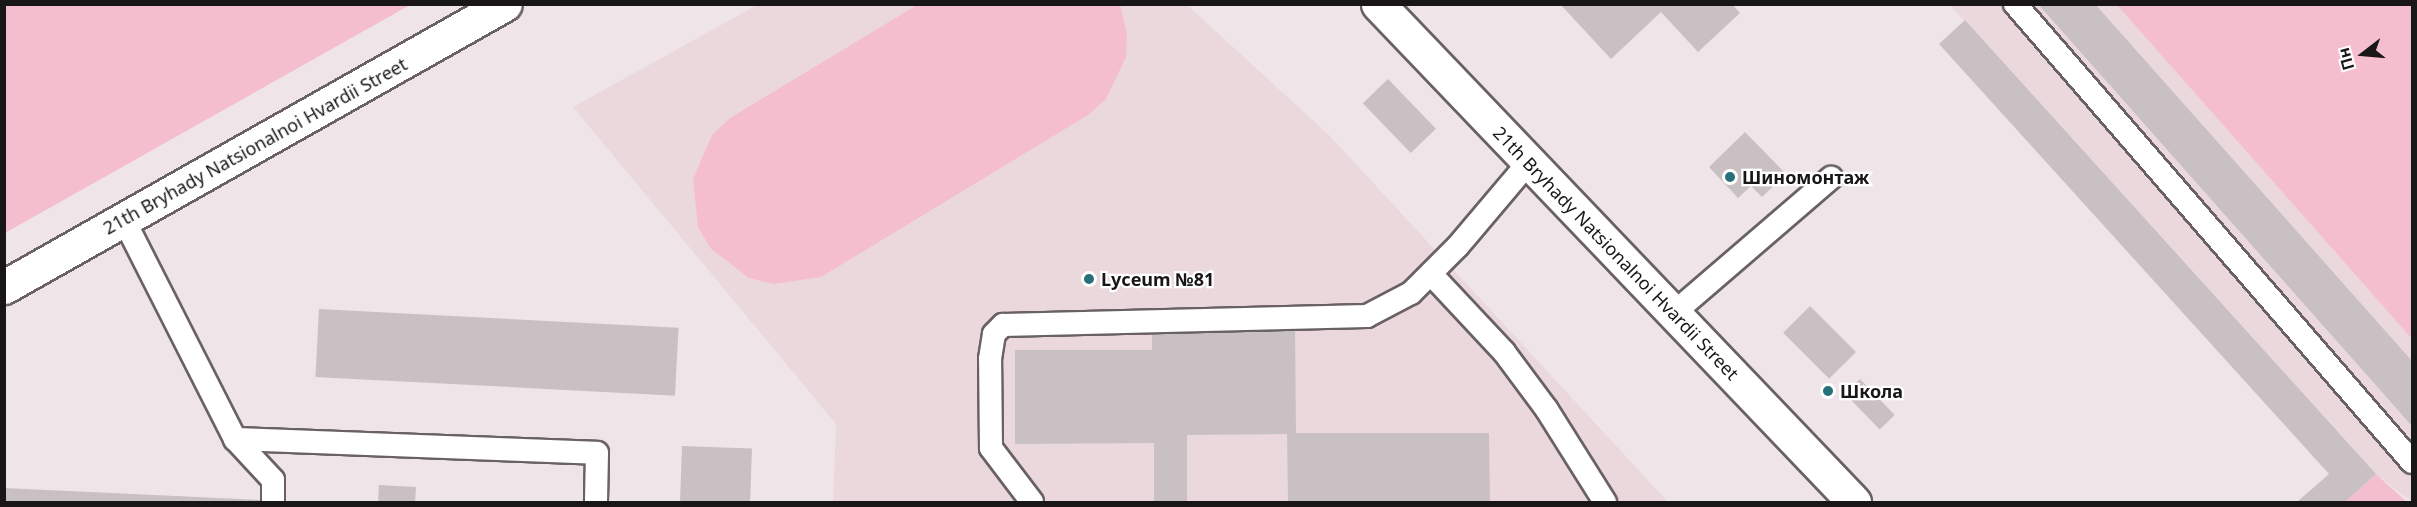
<!DOCTYPE html>
<html>
<head>
<meta charset="utf-8">
<style>
  body { margin:0 }
  #map { position:relative; width:2417px; height:507px; overflow:hidden; background:#efe5e8; font-family:"Noto Sans",sans-serif }
  div>[style] { position:absolute }
  .built>* { inset:0; background:#ead8dd }
  .green>* { inset:0; background:#f5bece }
  .building>* { inset:0; background:#c9c0c3; transform-origin:0 0 }
  .roads { filter:drop-shadow(2px 0 #696163) drop-shadow(-2px 0 #696163) drop-shadow(0 2px #696163) drop-shadow(0 -2px #696163) }
  .service>* { height:22px; margin:-11px; padding:0 11px; transform-origin:11px; border-radius:11px; background:#fff }
  .tertiary>* { height:33px; margin:-16.5px; padding:0 16.5px; transform-origin:16.5px; border-radius:16.5px; background:#fff }
  .dots>* { width:16px; height:16px; translate:-50% -50%; box-sizing:border-box; border:3px solid #fff; border-radius:50% }
  span { translate:-50% -50%; white-space:nowrap; text-align:center; line-height:1.15; -webkit-text-stroke:4.5px #fff; paint-order:stroke }
  .street-label { font-size:18px; color:#191617 }
  .poi-label { font-size:18px; color:#191617; font-weight:700 }
  .left { translate:0 -50%; text-align:left }
  .frame { position:absolute; inset:0; border:6px solid #191617; pointer-events:none }
  .north { position:absolute; left:2333px; top:24px; width:60px; height:60px; -webkit-text-stroke:4px #fff; paint-order:stroke; rotate:254deg; font-size:16px; font-weight:700; line-height:24px; text-align:center; color:#191617 }
  .north::after { content:''; display:block; margin:auto; width:21px; height:27px; background:#191617; clip-path:polygon(50% 0,100% 100%,50% 72%,0 100%) }
</style>
</head>
<body>
<div id="map">
  <div class="built">
    <i style="clip-path:polygon(757px 5px,1187px 5px,1329px 135px,1668px 502px,833px 502px,836px 424px,573px 107px)"></i>
    <i style="clip-path:polygon(1950px 5px,2117px 5px,2412px 339px,2412px 502px,2376px 474px)"></i>
  </div>
  <div class="green">
    <i style="clip-path:polygon(5px 4px,410px 4px,410px 5px,5px 233px)"></i>
    <i style="clip-path:polygon(1120px 4px,1127px 34px,1126px 57px,1106px 99px,1088px 115px,821px 277px,773px 284px,749px 278px,711px 249px,698px 227px,693px 179px,712px 135px,730px 118px,917px 5px)"></i>
    <i style="clip-path:polygon(2117px 5px,2412px 5px,2412px 339px)"></i>
    <i style="clip-path:polygon(2376px 474px,2407px 502px,2345px 502px)"></i>
  </div>
  <div class="building">
    <i style="clip-path:polygon(1560px 4px,1732px 4px,1740px 13px,1698px 52px,1661px 12px,1611px 59px)"></i>
    <i style="clip-path:polygon(2038px 4px,2095px 4px,2412px 361px,2412px 426px)"></i>
    <i style="clip-path:polygon(1965px 20px,2376px 474px,2345px 502px,2297px 502px,2329px 474px,1939px 44px)"></i>
    <i style="left:1388px;top:79px;width:69px;height:35px;rotate:46deg"></i>
    <i style="clip-path:polygon(1745px 132px,1786px 174px,1762px 197px,1751px 186px,1738px 198px,1709px 167px)"></i>
    <i style="left:1810px;top:306px;width:65px;height:38px;rotate:45deg"></i>
    <i style="left:319px;top:309px;width:360px;height:68px;rotate:3deg"></i>
    <i style="clip-path:polygon(1152px 326px,1295px 326px,1296px 433px,1489px 433px,1490px 502px,1288px 502px,1287px 434px,1187px 435px,1187px 502px,1154px 502px,1154px 443px,1015px 444px,1015px 350px,1152px 350px)"></i>
    <i style="left:1860px;top:379px;width:50px;height:21px;rotate:46deg"></i>
    <i style="left:682px;top:446px;width:70px;height:56px;rotate:2deg"></i>
    <i style="left:379px;top:485px;width:37px;height:17px;rotate:3deg"></i>
    <i style="clip-path:polygon(4px 488px,261px 500px,261px 502px,4px 502px)"></i>
  </div>
  <div class="roads">
    <div class="service">
      <i style="left:2015px;top:4px;width:606px;rotate:49.08deg"></i>
      <i style="left:124px;top:220px;width:246px;rotate:63.1deg"></i>
      <i style="left:235px;top:439px;width:56px;rotate:47.2deg"></i>
      <i style="left:273px;top:480px;width:22px;rotate:90deg"></i>
      <i style="left:1431px;top:274px;width:107px;rotate:46.9deg"></i>
      <i style="left:1504px;top:352px;width:72px;rotate:53.4deg"></i>
      <i style="left:1547px;top:410px;width:109px;rotate:57.8deg"></i>
      <i style="left:1675px;top:312px;width:206px;rotate:-40.7deg"></i>
      <i style="left:235px;top:439px;width:362px;rotate:2.2deg"></i>
      <i style="left:597px;top:453px;width:49px;rotate:91.2deg"></i>
      <i style="left:1032px;top:502px;width:68px;rotate:-127.2deg"></i>
      <i style="left:991px;top:448px;width:89px;rotate:-90.6deg"></i>
      <i style="left:990px;top:359px;width:25px;rotate:-81deg"></i>
      <i style="left:994px;top:334px;width:13px;rotate:-45deg"></i>
      <i style="left:1003px;top:325px;width:364px;rotate:-1.4deg"></i>
      <i style="left:1367px;top:316px;width:50px;rotate:-27.6deg"></i>
      <i style="left:1411px;top:293px;width:66px;rotate:-45deg"></i>
      <i style="left:1458px;top:246px;width:110px;rotate:-49.8deg"></i>
    </div>
    <div class="tertiary">
      <i style="left:1378px;top:4px;width:689px;rotate:46.29deg"></i>
      <i style="left:4px;top:287px;width:575px;rotate:-29.46deg"></i>
    </div>
  </div>
  <div class="dots">
    <i style="left:1730px;top:177px;background:#276f7a"></i>
    <i style="left:1089px;top:279px;background:#276f7a"></i>
    <i style="left:1828px;top:391px;background:#276f7a"></i>
  </div>
  <div class="street-label">
    <span style="left:255px;top:146px;rotate:-29deg">21th Bryhady Natsionalnoi Hvardii Street</span>
    <span style="left:1616px;top:253px;rotate:46deg">21th Bryhady Natsionalnoi Hvardii Street</span>
  </div>
  <div class="poi-label">
    <span class="left" style="left:1742px;top:177px">Шиномонтаж</span>
    <span class="left" style="left:1101px;top:279px">Lyceum №81</span>
    <span class="left" style="left:1840px;top:391px">Школа</span>
  </div>
  <div class="frame"></div>
  <div class="north">Пн</div>
</div>
</body>
</html>
